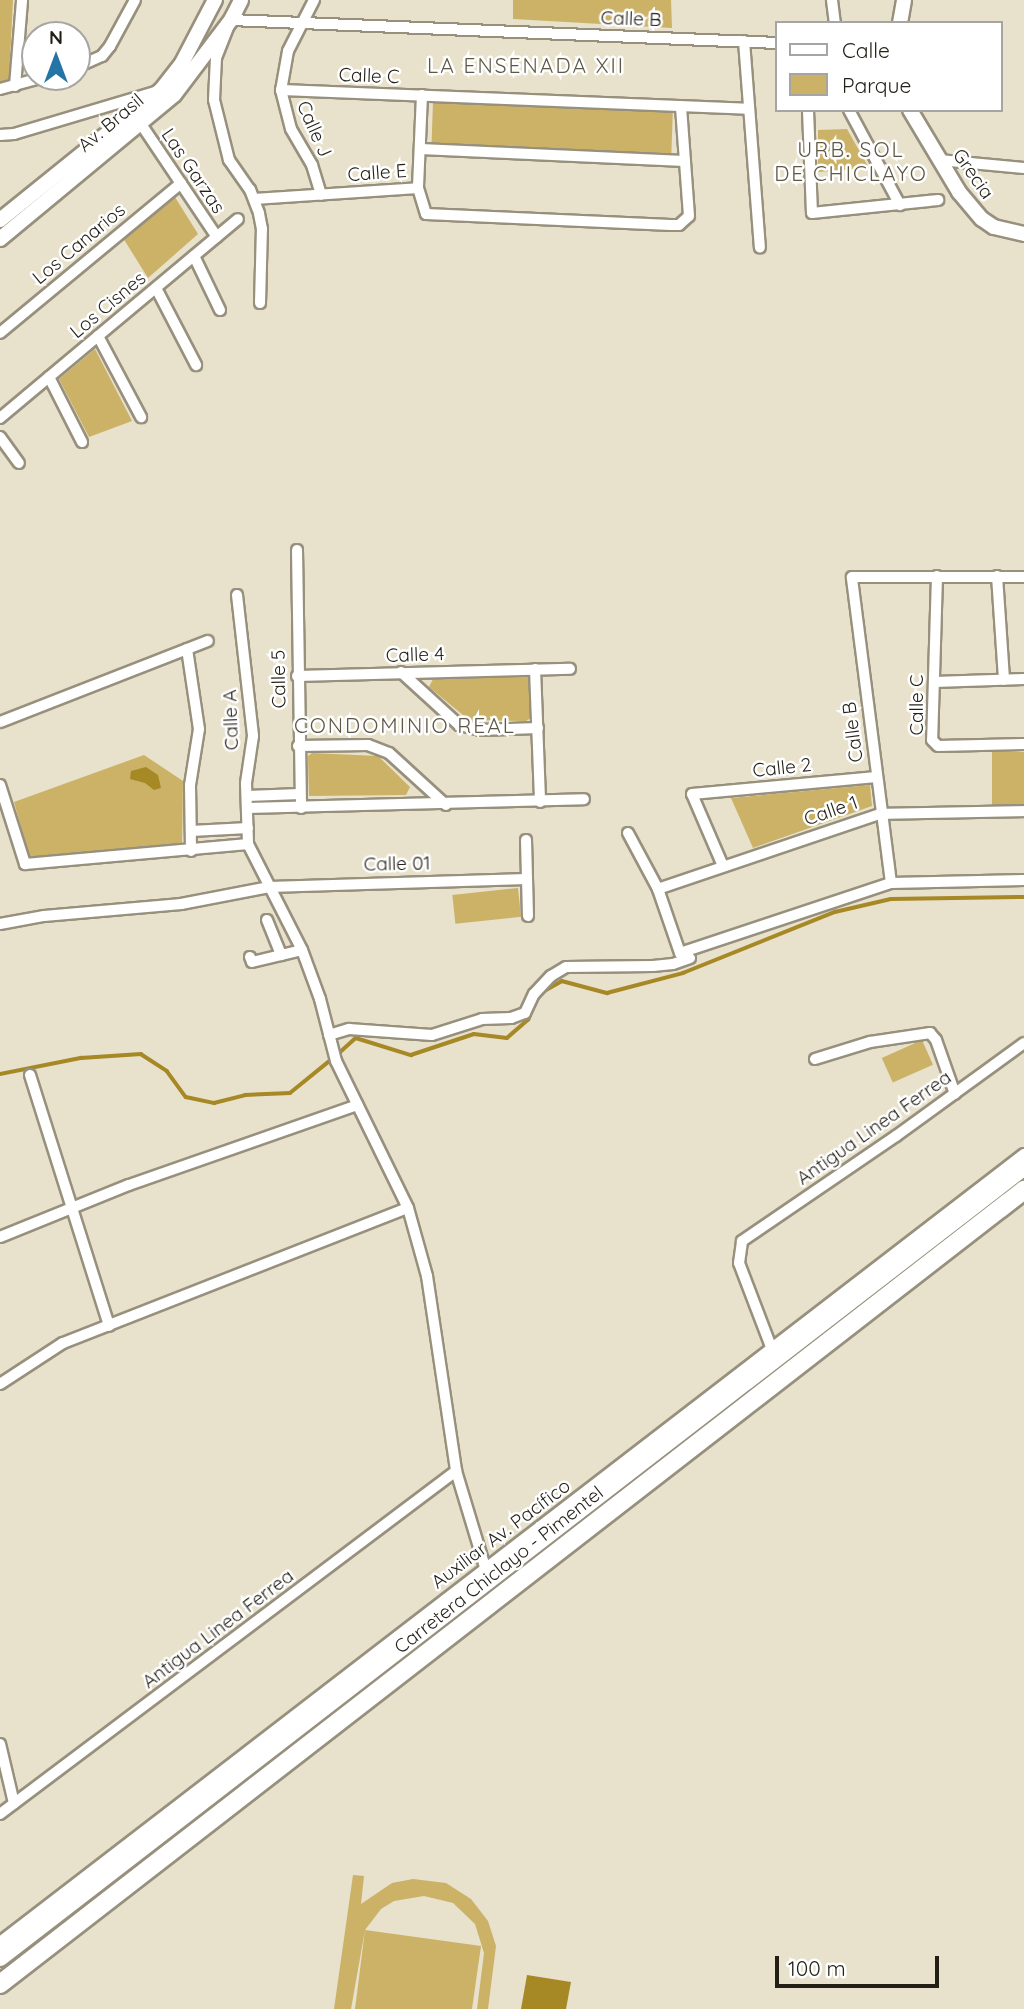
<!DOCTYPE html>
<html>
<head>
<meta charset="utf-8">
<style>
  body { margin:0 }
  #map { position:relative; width:1024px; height:2009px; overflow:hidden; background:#e8e1cc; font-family:Quicksand,sans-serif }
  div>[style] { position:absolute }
  .green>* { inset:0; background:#cbb267; transform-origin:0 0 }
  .water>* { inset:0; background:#a68825 }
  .stream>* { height:3.5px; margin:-1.75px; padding:0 1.75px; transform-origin:1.75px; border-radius:1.75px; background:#a68825 }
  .roads { filter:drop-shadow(2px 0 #97907d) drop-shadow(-2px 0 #97907d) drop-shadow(0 2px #97907d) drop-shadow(0 -2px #97907d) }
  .minor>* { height:10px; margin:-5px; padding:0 5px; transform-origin:5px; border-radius:5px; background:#fff }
  .tertiary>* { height:14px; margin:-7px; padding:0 7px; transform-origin:7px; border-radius:7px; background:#fff }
  .primary>* { height:18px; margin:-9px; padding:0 9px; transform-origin:9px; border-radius:9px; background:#fff }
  span { translate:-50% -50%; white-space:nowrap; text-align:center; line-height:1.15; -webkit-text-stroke:5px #fff; paint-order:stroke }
  .street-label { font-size:19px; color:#221f17 }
  .neighbourhood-label { font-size:21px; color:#5e5846; letter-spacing:2px }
  .legend { position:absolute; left:775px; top:21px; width:228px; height:91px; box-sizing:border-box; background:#fff; border:2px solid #a7a5a2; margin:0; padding:9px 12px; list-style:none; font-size:21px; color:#221f17 }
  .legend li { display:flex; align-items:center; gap:14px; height:35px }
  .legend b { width:35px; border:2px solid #a7a5a2 }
  .north { position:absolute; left:21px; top:21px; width:70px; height:70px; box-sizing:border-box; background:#fff; border:2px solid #a7a5a2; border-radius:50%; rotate:0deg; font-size:19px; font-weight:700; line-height:28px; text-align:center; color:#221f17 }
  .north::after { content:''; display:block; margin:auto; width:24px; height:32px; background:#2574a6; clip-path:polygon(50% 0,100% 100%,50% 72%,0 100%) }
  .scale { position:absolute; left:775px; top:1956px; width:164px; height:32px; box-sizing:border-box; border:4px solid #221f17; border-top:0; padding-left:9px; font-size:21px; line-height:24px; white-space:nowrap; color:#221f17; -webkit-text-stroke:5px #fff; paint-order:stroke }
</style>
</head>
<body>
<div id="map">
  <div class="green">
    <i style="clip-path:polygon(0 0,13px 0,9px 79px,0 82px)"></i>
    <i style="clip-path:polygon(513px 0,671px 0,672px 28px,513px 19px)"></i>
    <i style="left:433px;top:102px;width:240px;height:43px;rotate:2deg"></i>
    <i style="clip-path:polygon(847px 129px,869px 168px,818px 172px,818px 130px)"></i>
    <i style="clip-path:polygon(173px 194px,198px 234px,148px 278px,123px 238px)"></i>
    <i style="clip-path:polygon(95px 349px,132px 421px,89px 437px,59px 379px)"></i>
    <i style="clip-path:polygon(528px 677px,531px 682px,531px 718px,526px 721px,469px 720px,429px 687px,433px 679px)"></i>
    <i style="left:1024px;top:752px;width:53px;height:32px;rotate:90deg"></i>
    <i style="clip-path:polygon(312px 753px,378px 756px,410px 787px,406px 795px,309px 796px,308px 756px)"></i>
    <i style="clip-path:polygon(144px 755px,183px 781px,182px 845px,30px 860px,14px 802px)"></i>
    <i style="clip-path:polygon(870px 785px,872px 806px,753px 848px,731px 798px)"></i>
    <i style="left:518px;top:888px;width:29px;height:66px;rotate:84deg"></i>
    <i style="left:922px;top:1040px;width:27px;height:44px;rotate:66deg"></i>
    <i style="clip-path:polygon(353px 1875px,364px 1876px,361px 1904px,392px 1883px,413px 1879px,446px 1883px,471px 1899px,488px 1921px,496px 1946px,488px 2009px,477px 2009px,484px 1953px,475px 1924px,453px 1903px,424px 1896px,394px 1901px,381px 1909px,365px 1930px,481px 1946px,472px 2009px,355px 2009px,365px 1930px,351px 2009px,334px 2009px)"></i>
  </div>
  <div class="water">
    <i style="clip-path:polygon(146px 767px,158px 775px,161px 788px,154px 790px,145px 783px,130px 779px,131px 771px)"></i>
    <i style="clip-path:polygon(527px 1975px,571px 1982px,566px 2009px,521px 2009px)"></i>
  </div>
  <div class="stream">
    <i style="left:539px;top:994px;width:26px;rotate:-29deg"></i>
    <i style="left:562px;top:981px;width:47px;rotate:14.9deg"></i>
    <i style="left:607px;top:993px;width:79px;rotate:-14.7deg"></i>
    <i style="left:683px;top:973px;width:164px;rotate:-21.9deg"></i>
    <i style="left:835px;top:912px;width:57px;rotate:-13.1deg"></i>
    <i style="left:891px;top:899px;width:133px;rotate:-0.9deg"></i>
    <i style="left:338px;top:1054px;width:24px;rotate:-42deg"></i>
    <i style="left:356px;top:1038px;width:58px;rotate:17.2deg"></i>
    <i style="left:411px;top:1055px;width:66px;rotate:-18.4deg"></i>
    <i style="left:474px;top:1034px;width:33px;rotate:7deg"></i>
    <i style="left:507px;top:1038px;width:28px;rotate:-41deg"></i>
    <i style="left:528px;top:1020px;width:11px;rotate:-68deg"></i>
    <i style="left:0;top:1074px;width:83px;rotate:-11.2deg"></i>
    <i style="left:81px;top:1058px;width:60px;rotate:-3.8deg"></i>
    <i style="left:141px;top:1054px;width:31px;rotate:33deg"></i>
    <i style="left:167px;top:1071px;width:32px;rotate:54deg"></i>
    <i style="left:186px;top:1097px;width:29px;rotate:12deg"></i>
    <i style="left:214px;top:1103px;width:32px;rotate:-14deg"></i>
    <i style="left:245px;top:1095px;width:45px;rotate:-2.5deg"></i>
    <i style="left:290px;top:1093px;width:54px;rotate:-39deg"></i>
  </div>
  <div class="roads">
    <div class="minor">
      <i style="left:314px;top:0;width:57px;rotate:117deg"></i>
      <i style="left:288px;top:51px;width:40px;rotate:100deg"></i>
      <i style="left:281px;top:90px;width:40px;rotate:75.6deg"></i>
      <i style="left:291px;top:129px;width:42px;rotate:59.7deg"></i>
      <i style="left:312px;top:165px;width:31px;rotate:73deg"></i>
      <i style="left:832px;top:0;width:23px;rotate:83deg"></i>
      <i style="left:744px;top:41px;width:207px;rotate:85.6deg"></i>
      <i style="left:77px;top:67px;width:27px;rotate:-24deg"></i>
      <i style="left:102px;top:56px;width:13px;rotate:-51deg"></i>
      <i style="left:110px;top:46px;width:52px;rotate:-61.5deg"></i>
      <i style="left:15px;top:86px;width:86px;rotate:-85.3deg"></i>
      <i style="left:0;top:89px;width:46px;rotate:-15.3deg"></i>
      <i style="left:281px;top:90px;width:468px;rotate:2.3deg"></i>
      <i style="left:422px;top:95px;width:93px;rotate:92.5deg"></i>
      <i style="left:418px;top:188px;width:27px;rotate:73deg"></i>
      <i style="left:426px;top:214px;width:245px;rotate:2.6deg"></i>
      <i style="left:671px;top:225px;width:8px"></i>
      <i style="left:679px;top:225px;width:13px;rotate:-42deg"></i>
      <i style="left:689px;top:216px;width:110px;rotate:-94.2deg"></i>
      <i style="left:808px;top:110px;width:103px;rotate:87.8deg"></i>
      <i style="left:812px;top:213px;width:127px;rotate:-5.9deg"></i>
      <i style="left:849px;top:110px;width:108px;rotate:61.8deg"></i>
      <i style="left:141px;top:124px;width:136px;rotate:56.1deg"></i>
      <i style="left:0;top:135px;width:14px;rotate:-4deg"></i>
      <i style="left:14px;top:134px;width:147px;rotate:-16.6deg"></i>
      <i style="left:420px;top:149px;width:265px;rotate:2.6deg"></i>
      <i style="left:939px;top:160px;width:85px;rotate:5.4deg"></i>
      <i style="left:254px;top:199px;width:164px;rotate:-3.8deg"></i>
      <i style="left:194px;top:256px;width:60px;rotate:64.3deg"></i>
      <i style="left:156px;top:288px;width:87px;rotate:62.5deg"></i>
      <i style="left:260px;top:303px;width:74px;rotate:-88.5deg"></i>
      <i style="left:262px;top:229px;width:16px;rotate:-101deg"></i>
      <i style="left:259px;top:213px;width:25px;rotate:-111deg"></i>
      <i style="left:250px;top:190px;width:37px;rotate:-125deg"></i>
      <i style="left:229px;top:160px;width:62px;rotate:-104deg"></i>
      <i style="left:214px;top:100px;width:42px;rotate:-87.3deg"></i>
      <i style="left:216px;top:58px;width:41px;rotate:-68.5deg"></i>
      <i style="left:231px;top:20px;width:546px;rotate:2.41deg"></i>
      <i style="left:0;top:333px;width:235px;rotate:-39.6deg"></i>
      <i style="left:98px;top:336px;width:92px;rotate:62deg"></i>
      <i style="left:49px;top:377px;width:73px;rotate:63.1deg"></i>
      <i style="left:0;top:418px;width:310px;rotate:-39.9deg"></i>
      <i style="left:0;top:437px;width:32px;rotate:54deg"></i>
      <i style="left:297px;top:550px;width:258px;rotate:89.1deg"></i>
      <i style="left:937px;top:576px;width:164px;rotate:91.7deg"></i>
      <i style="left:932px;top:740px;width:8px;rotate:45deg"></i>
      <i style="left:938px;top:746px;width:86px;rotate:-1.3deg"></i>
      <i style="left:997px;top:576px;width:104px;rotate:86.1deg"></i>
      <i style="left:237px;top:595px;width:142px;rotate:83.5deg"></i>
      <i style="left:253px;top:736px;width:48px;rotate:98.5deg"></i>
      <i style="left:246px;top:783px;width:61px;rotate:88.1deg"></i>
      <i style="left:248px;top:844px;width:119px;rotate:63deg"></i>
      <i style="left:302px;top:950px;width:52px;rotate:69.8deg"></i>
      <i style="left:320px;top:999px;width:64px;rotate:75.5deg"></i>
      <i style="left:336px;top:1061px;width:164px;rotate:63.9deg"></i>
      <i style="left:408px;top:1208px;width:71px;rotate:74.4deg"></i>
      <i style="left:427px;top:1276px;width:197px;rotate:81.5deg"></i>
      <i style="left:456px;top:1471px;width:108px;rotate:73.2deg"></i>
      <i style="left:187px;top:649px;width:81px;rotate:81.5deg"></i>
      <i style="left:199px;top:729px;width:57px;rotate:99.1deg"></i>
      <i style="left:190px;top:785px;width:66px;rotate:89.1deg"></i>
      <i style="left:535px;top:669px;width:133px;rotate:87.8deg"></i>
      <i style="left:401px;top:672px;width:79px;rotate:42.4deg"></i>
      <i style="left:459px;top:725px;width:22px;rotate:13deg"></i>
      <i style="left:480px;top:730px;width:58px;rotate:-2deg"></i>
      <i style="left:297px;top:676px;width:273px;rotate:-1.5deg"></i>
      <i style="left:934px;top:682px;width:90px;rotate:-1.9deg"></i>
      <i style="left:0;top:722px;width:223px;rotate:-21.3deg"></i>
      <i style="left:298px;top:746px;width:70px;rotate:-0.8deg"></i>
      <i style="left:368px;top:745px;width:22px;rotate:21deg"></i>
      <i style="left:389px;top:753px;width:77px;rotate:42.4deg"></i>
      <i style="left:0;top:785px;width:83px;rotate:72.4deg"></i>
      <i style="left:25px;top:864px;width:224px;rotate:-5.1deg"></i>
      <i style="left:247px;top:796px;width:53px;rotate:-2.2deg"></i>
      <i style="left:247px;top:808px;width:337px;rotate:-1.5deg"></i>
      <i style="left:191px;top:831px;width:57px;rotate:-3deg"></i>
      <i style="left:628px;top:833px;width:64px;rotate:61.8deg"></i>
      <i style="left:658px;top:889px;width:68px;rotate:71deg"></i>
      <i style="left:680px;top:953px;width:222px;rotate:-18.4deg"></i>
      <i style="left:891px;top:883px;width:133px;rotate:-1.3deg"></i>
      <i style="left:526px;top:840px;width:76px;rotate:88.5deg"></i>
      <i style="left:723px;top:866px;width:78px;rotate:-113.3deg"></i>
      <i style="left:692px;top:794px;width:185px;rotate:-5.3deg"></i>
      <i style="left:891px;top:883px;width:308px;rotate:-97.3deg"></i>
      <i style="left:852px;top:577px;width:172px"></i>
      <i style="left:658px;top:889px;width:234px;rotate:-18.7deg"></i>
      <i style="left:880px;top:814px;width:144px;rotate:-1.2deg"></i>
      <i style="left:267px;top:920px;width:38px;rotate:68deg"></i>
      <i style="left:0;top:924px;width:45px;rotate:-10.3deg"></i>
      <i style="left:44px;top:916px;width:138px;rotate:-5deg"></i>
      <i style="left:181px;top:904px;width:90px;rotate:-10.9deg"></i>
      <i style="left:269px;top:887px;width:258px;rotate:-1.8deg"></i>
      <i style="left:250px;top:957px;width:5px;rotate:68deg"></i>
      <i style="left:252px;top:962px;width:51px;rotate:-13.5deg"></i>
      <i style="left:329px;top:1035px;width:21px;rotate:-17deg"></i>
      <i style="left:349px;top:1029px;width:83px;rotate:4.1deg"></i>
      <i style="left:432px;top:1035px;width:52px;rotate:-17.7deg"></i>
      <i style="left:482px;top:1019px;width:29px;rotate:-2deg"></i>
      <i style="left:511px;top:1018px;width:15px;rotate:-20deg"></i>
      <i style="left:525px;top:1013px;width:21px;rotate:-65deg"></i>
      <i style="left:534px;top:994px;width:25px;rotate:-47deg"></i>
      <i style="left:551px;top:976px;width:17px;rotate:-31deg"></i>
      <i style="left:566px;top:967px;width:87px;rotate:-0.7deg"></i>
      <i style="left:653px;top:966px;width:20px;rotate:-6deg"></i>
      <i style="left:673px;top:964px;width:18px;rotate:-19deg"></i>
      <i style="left:815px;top:1059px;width:58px;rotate:-17.2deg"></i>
      <i style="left:870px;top:1042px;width:61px;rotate:-8.5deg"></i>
      <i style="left:930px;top:1033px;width:9px;rotate:49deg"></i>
      <i style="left:936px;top:1040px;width:57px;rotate:70.6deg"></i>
      <i style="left:30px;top:1075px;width:263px;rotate:72.5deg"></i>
      <i style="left:0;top:1237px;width:139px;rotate:-22deg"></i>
      <i style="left:129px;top:1185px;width:242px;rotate:-19.3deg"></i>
      <i style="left:773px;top:1352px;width:95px;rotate:-110.9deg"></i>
      <i style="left:739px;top:1263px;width:22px;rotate:-82deg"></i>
      <i style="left:742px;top:1241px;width:186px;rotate:-34.3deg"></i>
      <i style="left:896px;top:1136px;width:158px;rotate:-36deg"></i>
      <i style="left:0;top:1384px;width:75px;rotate:-33.1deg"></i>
      <i style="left:63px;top:1343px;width:370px;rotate:-21.4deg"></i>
      <i style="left:0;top:1744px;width:61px;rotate:76.7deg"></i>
      <i style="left:0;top:1814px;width:571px;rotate:-36.95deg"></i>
      <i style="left:0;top:1942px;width:1292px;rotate:-37.58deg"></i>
    </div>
    <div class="tertiary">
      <i style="left:900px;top:23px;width:23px;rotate:-80deg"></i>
      <i style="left:910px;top:110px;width:96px;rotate:59.1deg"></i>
      <i style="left:959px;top:192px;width:35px;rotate:50deg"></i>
      <i style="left:982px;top:219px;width:14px;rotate:34deg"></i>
      <i style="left:994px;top:227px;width:31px;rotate:13deg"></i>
      <i style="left:0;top:220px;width:207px;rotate:-38.9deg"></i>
      <i style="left:161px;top:90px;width:34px;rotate:-52deg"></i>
      <i style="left:182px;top:63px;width:71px;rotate:-62.4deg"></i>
      <i style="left:0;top:239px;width:226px;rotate:-39.6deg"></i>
      <i style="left:174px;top:95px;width:94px;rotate:-52.8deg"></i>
      <i style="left:231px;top:20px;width:22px;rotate:-63deg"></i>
    </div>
    <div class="primary">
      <i style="left:0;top:1957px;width:1294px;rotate:-37.68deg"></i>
      <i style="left:0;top:1984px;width:1296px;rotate:-37.79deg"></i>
    </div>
  </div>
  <div class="street-label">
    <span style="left:631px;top:19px;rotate:2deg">Calle B</span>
    <span style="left:369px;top:76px;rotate:2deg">Calle C</span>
    <span style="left:111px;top:123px;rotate:-40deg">Av. Brasil</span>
    <span style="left:314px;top:129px;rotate:66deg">Calle J</span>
    <span style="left:193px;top:171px;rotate:56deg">Las Garzas</span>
    <span style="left:377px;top:173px;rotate:-4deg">Calle E</span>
    <span style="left:973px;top:174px;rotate:55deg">Grecia</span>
    <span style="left:79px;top:244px;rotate:-40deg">Los Canarios</span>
    <span style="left:108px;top:305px;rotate:-40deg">Los Cisnes</span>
    <span style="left:415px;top:655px;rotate:-2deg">Calle 4</span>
    <span style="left:279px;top:679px;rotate:-91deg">Calle 5</span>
    <span style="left:917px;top:705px;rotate:-90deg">Calle C</span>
    <span style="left:231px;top:720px;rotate:-92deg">Calle A</span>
    <span style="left:853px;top:732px;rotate:-97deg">Calle B</span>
    <span style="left:782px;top:768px;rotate:-6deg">Calle 2</span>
    <span style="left:831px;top:811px;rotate:-19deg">Calle 1</span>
    <span style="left:397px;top:864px;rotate:-1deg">Calle 01</span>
    <span style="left:874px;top:1128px;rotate:-35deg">Antigua Linea Ferrea</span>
    <span style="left:501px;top:1534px;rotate:-37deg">Auxiliar Av. Pacífico</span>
    <span style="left:499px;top:1570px;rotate:-38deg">Carretera Chiclayo - Pimentel</span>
    <span style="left:218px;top:1629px;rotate:-37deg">Antigua Linea Ferrea</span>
  </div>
  <div class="neighbourhood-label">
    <span style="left:526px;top:65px">LA ENSENADA XII</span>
    <span style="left:851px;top:161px">URB. SOL<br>DE CHICLAYO</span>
    <span style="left:405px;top:725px">CONDOMINIO REAL</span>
  </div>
  <ul class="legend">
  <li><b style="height:9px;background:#fff"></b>Calle</li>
  <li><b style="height:19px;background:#cbb267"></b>Parque</li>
  </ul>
  <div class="north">N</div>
  <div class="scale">100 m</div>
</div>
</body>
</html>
